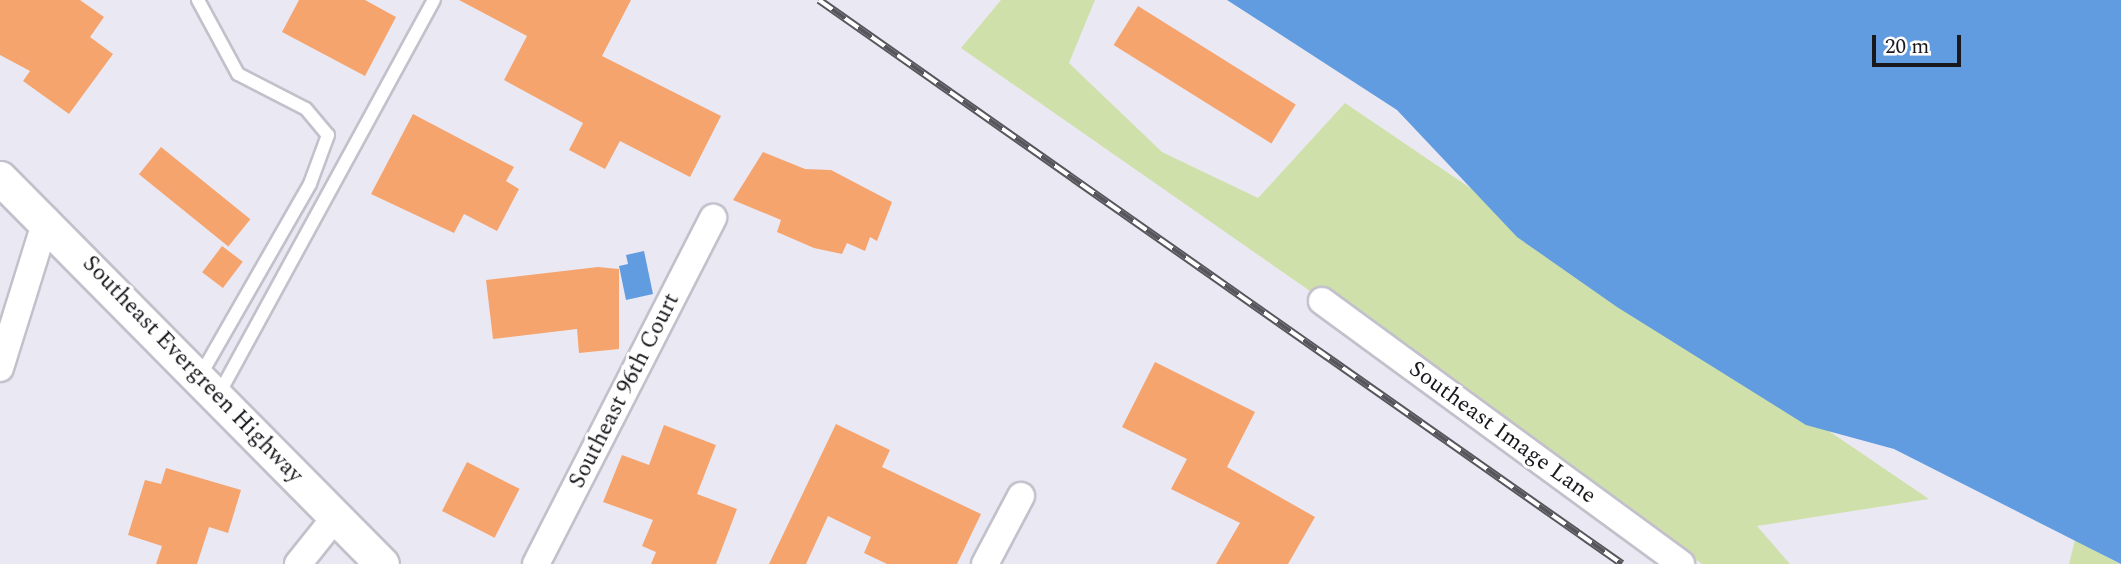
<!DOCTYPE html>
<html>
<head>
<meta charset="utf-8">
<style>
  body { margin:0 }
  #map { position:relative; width:2121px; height:564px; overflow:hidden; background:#eae9f3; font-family:Spectral,serif }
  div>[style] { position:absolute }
  .green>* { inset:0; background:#d0e0ab }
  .water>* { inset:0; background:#619be0 }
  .building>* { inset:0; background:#f5a46e; transform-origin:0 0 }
  .roads { filter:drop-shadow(2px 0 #c2c1cb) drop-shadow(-2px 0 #c2c1cb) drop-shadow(0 2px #c2c1cb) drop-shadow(0 -2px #c2c1cb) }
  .service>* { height:12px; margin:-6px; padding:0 6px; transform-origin:6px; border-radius:6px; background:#fff }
  .minor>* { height:26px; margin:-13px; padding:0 13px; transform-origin:13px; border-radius:13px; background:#fff }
  .tertiary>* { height:33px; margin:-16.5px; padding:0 16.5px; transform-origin:16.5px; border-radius:16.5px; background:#fff }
  .rail>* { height:8px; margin-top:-4px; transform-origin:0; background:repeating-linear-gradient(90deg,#fff 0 16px,#57565c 0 32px); box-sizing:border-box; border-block:2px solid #57565c }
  span { translate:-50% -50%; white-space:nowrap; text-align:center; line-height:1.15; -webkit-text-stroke:6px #fff; paint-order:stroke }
  .street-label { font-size:23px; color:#19191d }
  .scale { position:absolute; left:1872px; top:35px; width:89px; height:32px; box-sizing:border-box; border:4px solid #19191d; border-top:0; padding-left:9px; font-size:21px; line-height:24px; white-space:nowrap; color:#19191d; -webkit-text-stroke:5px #fff; paint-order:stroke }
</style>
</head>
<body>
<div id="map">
  <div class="green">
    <i style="clip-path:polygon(1001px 0,1095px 0,1069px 63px,1162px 152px,1258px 198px,1345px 103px,1929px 499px,1757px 526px,1790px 564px,1702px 564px,961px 48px)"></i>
    <i style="clip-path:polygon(2075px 540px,2120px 564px,2069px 564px)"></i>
  </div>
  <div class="water">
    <i style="clip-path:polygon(1227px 0,2121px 0,2121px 564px,1894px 449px,1806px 425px,1617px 307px,1517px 237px,1397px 110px)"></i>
    <i style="clip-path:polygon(644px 251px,653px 294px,626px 300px,619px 266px,628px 264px,626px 255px)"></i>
  </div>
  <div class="building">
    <i style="clip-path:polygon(0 0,80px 0,104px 17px,90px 37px,113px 54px,69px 114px,23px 81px,30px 71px,0 55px)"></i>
    <i style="clip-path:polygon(299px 0,365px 0,396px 17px,365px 76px,282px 32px)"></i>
    <i style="clip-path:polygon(459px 0,631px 0,602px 56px,721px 116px,690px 177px,620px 141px,605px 169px,569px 150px,583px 123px,504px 80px,527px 36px)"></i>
    <i style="left:1138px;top:6px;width:186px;height:46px;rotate:32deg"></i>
    <i style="clip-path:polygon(413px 114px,514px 167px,506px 181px,519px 189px,497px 231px,464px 214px,454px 233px,371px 194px)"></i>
    <i style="left:161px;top:147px;width:115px;height:35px;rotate:39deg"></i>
    <i style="clip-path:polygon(763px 152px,805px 169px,831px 170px,892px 202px,877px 241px,870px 237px,865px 251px,847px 243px,842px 254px,814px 248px,777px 232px,781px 220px,733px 200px)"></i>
    <i style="left:222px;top:246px;width:26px;height:33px;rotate:37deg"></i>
    <i style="clip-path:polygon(598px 267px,619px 269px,619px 349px,579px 353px,577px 329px,493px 339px,486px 280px)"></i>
    <i style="clip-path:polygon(1155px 362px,1255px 412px,1227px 467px,1315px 517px,1288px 564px,1216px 564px,1240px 523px,1171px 489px,1187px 459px,1122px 427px)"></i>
    <i style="clip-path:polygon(836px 424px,890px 450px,882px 467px,981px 514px,957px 564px,887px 564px,864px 553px,871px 537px,828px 516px,806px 564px,769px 564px)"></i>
    <i style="clip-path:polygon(664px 425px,716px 445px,697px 494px,737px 509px,716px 564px,651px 564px,656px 552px,642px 546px,653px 520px,603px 502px,622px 455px,649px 465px)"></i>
    <i style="left:467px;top:462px;width:59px;height:55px;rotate:27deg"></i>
    <i style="clip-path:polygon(166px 468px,241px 490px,228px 533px,209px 527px,197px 564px,156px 564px,162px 546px,128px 535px,145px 480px,161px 484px)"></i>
  </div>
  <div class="roads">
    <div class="service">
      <i style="left:198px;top:0;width:84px;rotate:61.6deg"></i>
      <i style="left:238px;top:74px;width:76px;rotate:27.2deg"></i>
      <i style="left:306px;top:109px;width:34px;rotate:50deg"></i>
      <i style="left:328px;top:135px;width:52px;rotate:110.2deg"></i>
      <i style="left:310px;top:184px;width:219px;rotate:119.8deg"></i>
      <i style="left:219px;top:394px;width:449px;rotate:-61.4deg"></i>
    </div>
    <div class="minor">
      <i style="left:1322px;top:301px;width:445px;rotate:36.2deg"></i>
      <i style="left:0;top:368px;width:155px;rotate:-72.7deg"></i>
      <i style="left:298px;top:564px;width:58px;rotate:-51.3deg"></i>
      <i style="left:536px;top:564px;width:389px;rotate:-62.9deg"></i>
      <i style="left:985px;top:564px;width:77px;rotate:-62.1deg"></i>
    </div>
    <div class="tertiary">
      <i style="left:0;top:178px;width:543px;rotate:45.3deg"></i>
    </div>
  </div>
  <div class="rail">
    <i style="left:819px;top:0;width:981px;rotate:35.08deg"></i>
  </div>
  <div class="street-label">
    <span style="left:192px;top:370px;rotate:46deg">Southeast Evergreen Highway</span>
    <span style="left:625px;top:391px;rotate:-63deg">Southeast 96th Court</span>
    <span style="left:1502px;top:433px;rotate:36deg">Southeast Image Lane</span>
  </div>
  <div class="scale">20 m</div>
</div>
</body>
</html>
